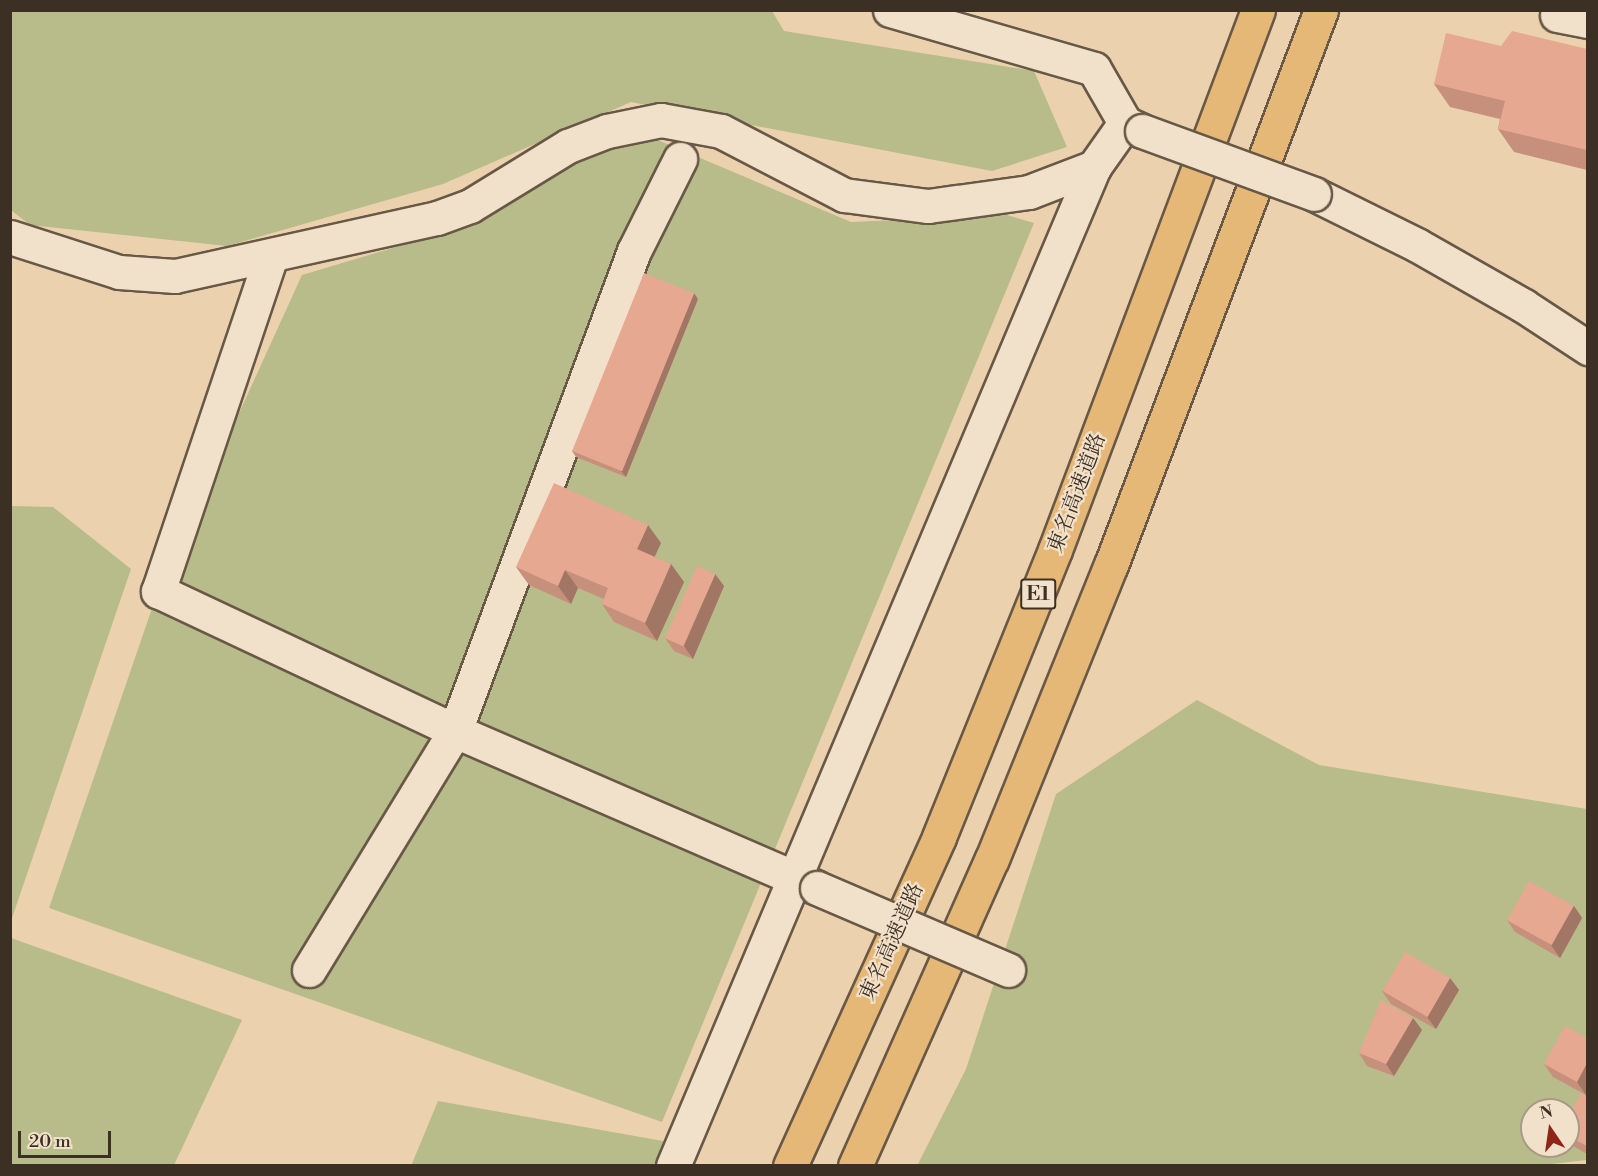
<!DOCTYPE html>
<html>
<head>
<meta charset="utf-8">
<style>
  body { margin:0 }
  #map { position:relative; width:1598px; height:1176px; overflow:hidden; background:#ebd1ae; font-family:"Libre Bodoni","Noto Serif JP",serif }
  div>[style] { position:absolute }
  .green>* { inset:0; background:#b7bc8a }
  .roads { filter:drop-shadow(2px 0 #685846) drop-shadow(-2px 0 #685846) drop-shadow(0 2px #685846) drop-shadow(0 -2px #685846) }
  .minor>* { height:33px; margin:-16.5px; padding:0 16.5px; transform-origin:16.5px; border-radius:16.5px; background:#f2e1ca }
  .highway>* { height:33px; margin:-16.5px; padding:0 16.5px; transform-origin:16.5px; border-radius:16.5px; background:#e6b877 }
  .bridges { filter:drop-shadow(2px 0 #685846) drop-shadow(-2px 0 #685846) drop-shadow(0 2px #685846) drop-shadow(0 -2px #685846) }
  .minor-bridge>* { height:33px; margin:-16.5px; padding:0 16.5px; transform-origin:16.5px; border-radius:16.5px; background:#f2e1ca }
  .wall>* { inset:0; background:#c6907c }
  .shaded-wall>* { inset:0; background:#a17665 }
  .building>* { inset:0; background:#e6a890; transform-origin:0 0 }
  span { translate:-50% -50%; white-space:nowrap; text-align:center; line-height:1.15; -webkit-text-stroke:4.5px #f2e1ca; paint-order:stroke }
  .shield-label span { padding:2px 4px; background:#f2e1ca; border:2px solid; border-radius:4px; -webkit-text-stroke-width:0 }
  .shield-label { font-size:20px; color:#3c3024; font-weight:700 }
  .street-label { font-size:21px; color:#3c3024 }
  .frame { position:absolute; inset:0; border:12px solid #3c3024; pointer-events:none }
  .north { position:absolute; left:1520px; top:1098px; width:60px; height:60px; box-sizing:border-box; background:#f2e1ca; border:2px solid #a99a88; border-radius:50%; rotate:347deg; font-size:16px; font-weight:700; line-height:24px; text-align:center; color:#3c3024 }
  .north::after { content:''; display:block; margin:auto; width:21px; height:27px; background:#8f2418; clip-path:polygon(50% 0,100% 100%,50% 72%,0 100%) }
  .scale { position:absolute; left:18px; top:1131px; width:93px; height:27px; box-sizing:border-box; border:3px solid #3c3024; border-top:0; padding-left:8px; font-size:18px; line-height:21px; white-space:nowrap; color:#3c3024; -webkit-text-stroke:4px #f2e1ca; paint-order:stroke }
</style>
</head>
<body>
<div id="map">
  <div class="green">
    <i style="clip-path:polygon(10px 11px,772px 11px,784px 31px,1034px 71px,1067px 147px,992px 171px,631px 102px,443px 184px,227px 246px,30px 225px,11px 210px)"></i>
    <i style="clip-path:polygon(653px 138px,851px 222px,1007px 215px,1034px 223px,662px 1122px,49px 908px,158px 591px,302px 275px,443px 233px,566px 162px)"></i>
    <i style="clip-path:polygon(11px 506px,53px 507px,131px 569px,11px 921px)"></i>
    <i style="clip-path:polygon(evenodd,1197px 700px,1319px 765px,1587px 809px,1587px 1160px,1533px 1166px,917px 1166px,966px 1069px,1056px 794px,1197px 700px,1532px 1110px,1568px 1110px,1568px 1146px,1532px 1146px,1532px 1110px)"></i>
    <i style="clip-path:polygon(11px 938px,242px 1020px,174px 1165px,11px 1165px)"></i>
    <i style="clip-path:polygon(438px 1101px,663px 1141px,665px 1165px,411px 1166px)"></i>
  </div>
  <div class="roads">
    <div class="minor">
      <i style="left:890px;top:10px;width:212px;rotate:16.1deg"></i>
      <i style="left:1094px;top:69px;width:62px;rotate:60.1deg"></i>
      <i style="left:1125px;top:123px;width:19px;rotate:25deg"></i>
      <i style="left:1557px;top:15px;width:32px;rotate:11deg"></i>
      <i style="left:1314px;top:194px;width:115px;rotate:26.3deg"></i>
      <i style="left:1417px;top:245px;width:123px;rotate:29.7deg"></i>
      <i style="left:1524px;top:306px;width:77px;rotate:33.3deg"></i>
      <i style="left:10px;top:237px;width:114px;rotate:17.8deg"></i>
      <i style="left:119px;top:272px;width:56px;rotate:4.1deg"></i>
      <i style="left:175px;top:276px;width:268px;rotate:-12.5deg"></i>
      <i style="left:437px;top:218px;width:35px;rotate:-20deg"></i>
      <i style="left:470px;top:206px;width:115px;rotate:-31.5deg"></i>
      <i style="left:568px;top:146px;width:42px;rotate:-21deg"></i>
      <i style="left:607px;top:131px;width:55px;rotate:-11.5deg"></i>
      <i style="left:661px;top:120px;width:61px;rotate:10.4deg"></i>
      <i style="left:721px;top:131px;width:139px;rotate:27.5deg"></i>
      <i style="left:844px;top:195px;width:85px;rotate:7.5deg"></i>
      <i style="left:928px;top:206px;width:102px;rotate:-7.9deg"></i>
      <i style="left:1029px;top:192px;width:70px;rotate:-21deg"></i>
      <i style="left:271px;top:256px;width:354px;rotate:108.6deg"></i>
      <i style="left:158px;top:591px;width:328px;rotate:25.2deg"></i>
      <i style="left:455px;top:731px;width:392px;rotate:23.4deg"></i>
      <i style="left:309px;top:970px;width:280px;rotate:-58.6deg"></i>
      <i style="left:455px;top:731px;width:512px;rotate:-69.55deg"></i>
      <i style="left:634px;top:251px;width:103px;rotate:-63.4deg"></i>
      <i style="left:673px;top:1166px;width:1084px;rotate:-67.15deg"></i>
      <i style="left:1094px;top:167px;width:54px;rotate:-54.8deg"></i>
    </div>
    <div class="highway">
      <i style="left:790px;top:1166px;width:361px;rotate:-65.6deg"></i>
      <i style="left:939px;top:837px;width:310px;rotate:-68deg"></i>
      <i style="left:1055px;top:550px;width:577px;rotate:-69.4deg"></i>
      <i style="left:855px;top:1166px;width:336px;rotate:-66deg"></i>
      <i style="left:992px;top:859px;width:317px;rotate:-68deg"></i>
      <i style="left:1111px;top:565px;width:593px;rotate:-69.27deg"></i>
    </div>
  </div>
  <div class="bridges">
    <div class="minor-bridge">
      <i style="left:1142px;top:131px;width:183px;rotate:20.1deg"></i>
      <i style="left:817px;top:888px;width:208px;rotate:23.2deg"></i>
    </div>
  </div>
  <div class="wall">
    <i style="clip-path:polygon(1501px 46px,1587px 49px,1587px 170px,1514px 152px,1498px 129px,1500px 119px,1450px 107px,1434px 84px)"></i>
    <i style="clip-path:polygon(698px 299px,626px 477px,576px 457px,572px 451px)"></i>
    <i style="clip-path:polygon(661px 543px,654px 557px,671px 564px,684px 582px,657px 641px,614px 622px,602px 604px,604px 599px,578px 588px,571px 604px,529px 585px,516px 567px)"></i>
    <i style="clip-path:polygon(715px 574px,724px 586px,693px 659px,674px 651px,665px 638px)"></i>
    <i style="clip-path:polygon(1574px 906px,1582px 918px,1560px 958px,1515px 932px,1507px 920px)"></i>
    <i style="clip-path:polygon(1450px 978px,1459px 990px,1436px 1029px,1391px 1004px,1382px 991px)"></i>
    <i style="clip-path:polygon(1413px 1018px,1422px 1030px,1394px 1076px,1367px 1066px,1359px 1053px)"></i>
    <i style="clip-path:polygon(1587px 1038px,1586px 1095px,1553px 1077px,1544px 1064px)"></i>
    <i style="clip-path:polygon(1587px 1096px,1587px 1154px,1568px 1143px,1568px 1116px)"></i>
  </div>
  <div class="shaded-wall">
    <i style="clip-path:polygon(694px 293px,698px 299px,626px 477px,621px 471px)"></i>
    <i style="clip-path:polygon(648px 525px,661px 543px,650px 567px,637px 549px)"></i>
    <i style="clip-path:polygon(671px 564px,684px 582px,657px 641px,645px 623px)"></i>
    <i style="clip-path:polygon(565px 570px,578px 588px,571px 604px,558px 586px)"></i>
    <i style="clip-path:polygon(715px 574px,724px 586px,693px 659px,684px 646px)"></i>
    <i style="clip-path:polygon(1574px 906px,1582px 918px,1560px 958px,1551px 945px)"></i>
    <i style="clip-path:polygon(1450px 978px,1459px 990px,1436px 1029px,1427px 1017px)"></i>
    <i style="clip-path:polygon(1413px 1018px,1422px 1030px,1394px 1076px,1386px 1064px)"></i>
    <i style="clip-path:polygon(1587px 1063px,1587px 1092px,1586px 1095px,1577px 1082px)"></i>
  </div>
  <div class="building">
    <i style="clip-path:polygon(1512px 31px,1587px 49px,1587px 150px,1498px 129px,1505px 101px,1434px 84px,1446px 33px,1501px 46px)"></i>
    <i style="left:644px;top:273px;width:54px;height:192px;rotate:22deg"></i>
    <i style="clip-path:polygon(554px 483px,648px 525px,637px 549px,671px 564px,645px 623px,602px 604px,608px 588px,565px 570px,558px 586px,516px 567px)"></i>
    <i style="left:697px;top:566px;width:20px;height:79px;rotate:24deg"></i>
    <i style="left:1529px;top:881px;width:51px;height:45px;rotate:29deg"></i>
    <i style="left:1405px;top:952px;width:52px;height:45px;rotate:30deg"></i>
    <i style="clip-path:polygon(1381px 1000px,1413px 1018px,1386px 1064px,1359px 1053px)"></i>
    <i style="clip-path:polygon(1565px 1026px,1587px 1038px,1587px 1063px,1577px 1082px,1544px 1064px)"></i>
    <i style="clip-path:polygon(1581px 1093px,1587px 1096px,1587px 1146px,1568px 1136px,1568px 1116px)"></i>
  </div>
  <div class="shield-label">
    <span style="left:1038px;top:594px">E1</span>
  </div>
  <div class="street-label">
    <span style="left:1077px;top:493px;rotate:-69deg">東名高速道路</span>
    <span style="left:892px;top:942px;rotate:-66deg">東名高速道路</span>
  </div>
  <div class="frame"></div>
  <div class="north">N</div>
  <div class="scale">20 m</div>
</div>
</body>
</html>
